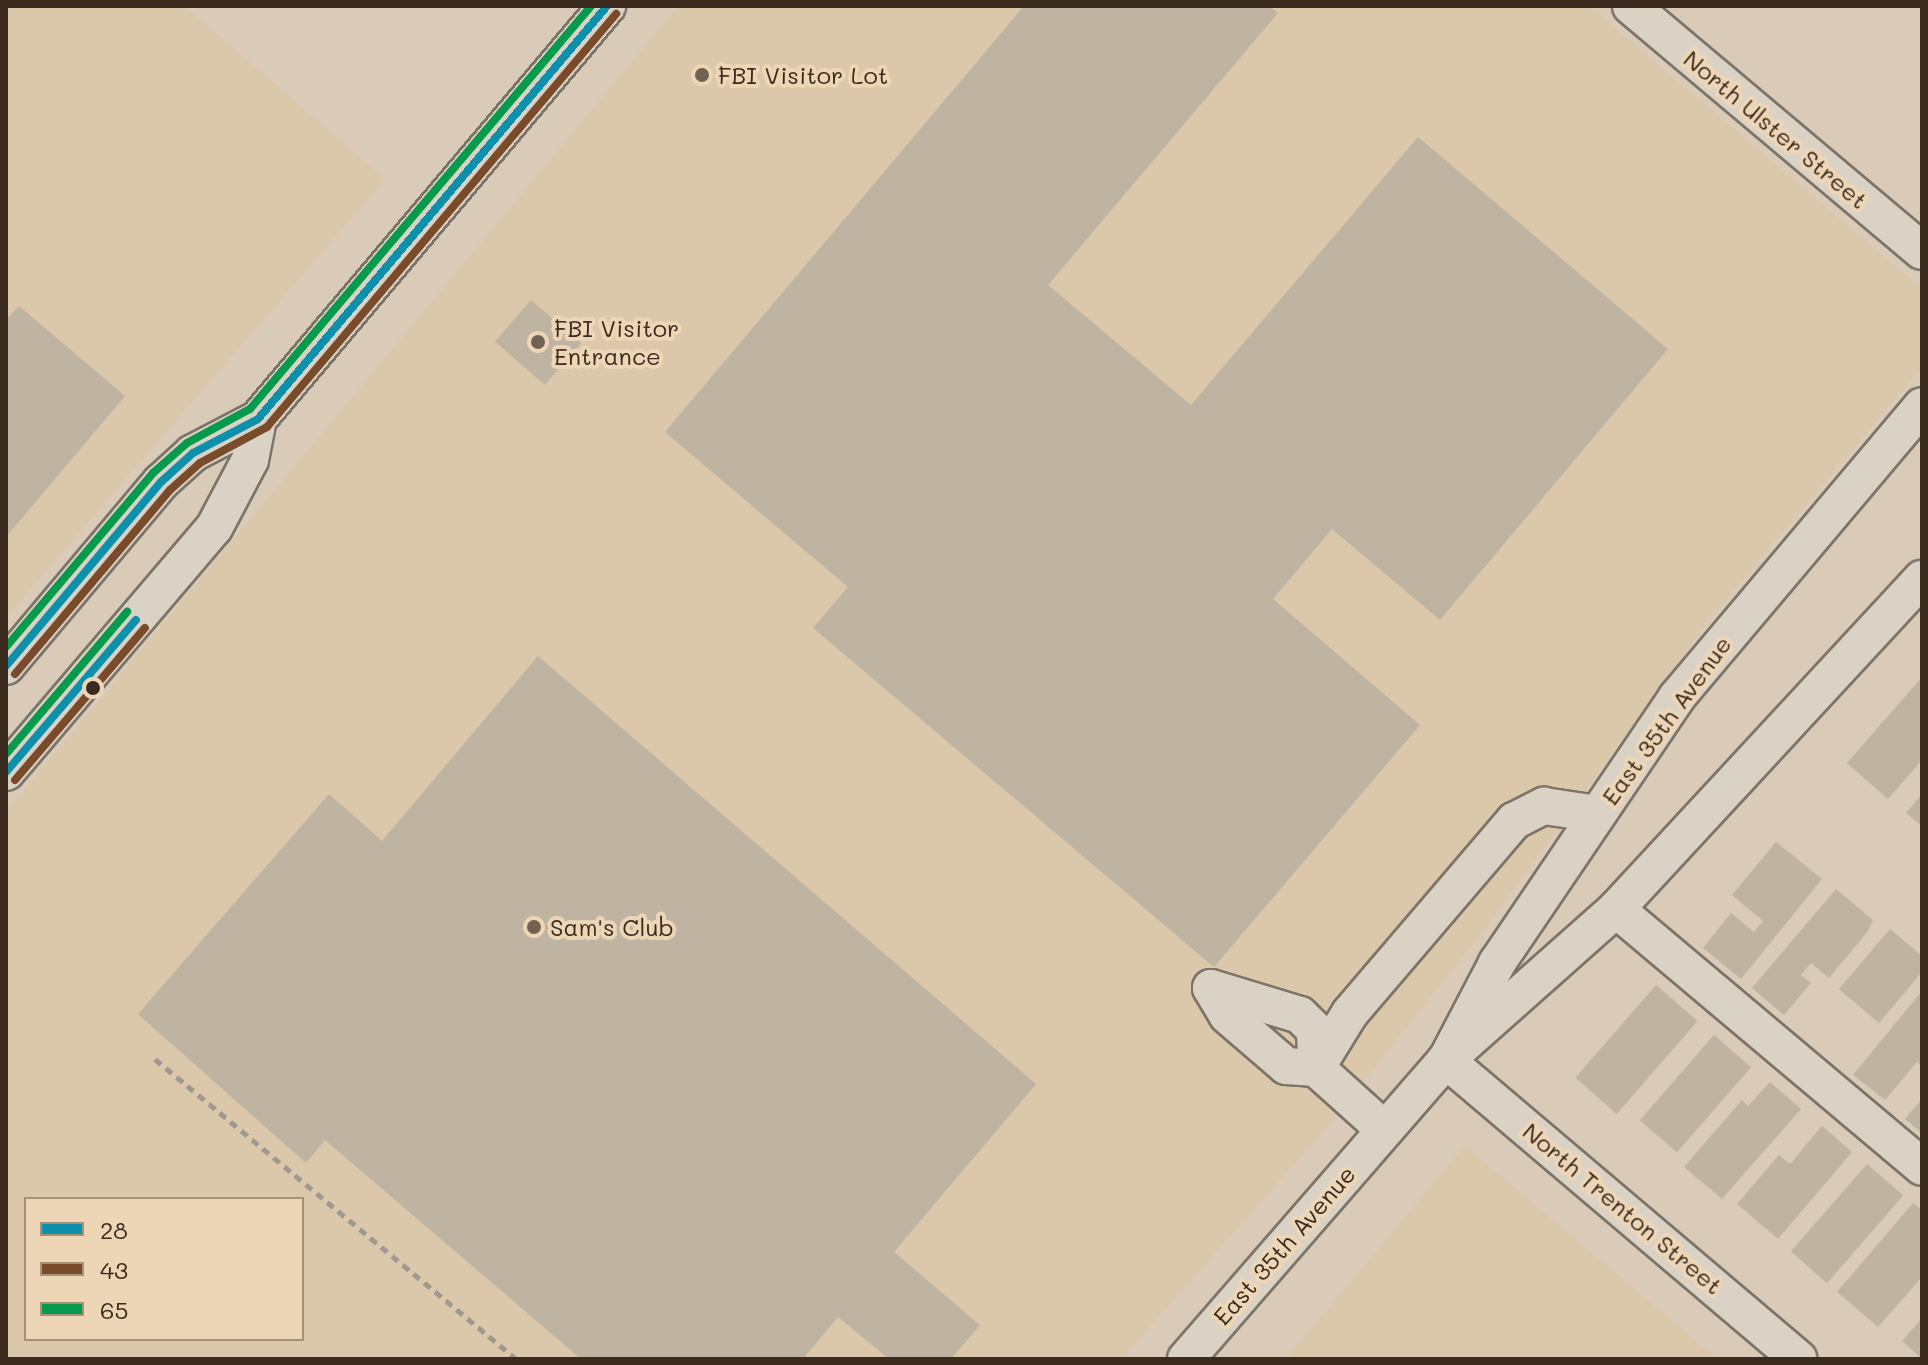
<!DOCTYPE html>
<html>
<head>
<meta charset="utf-8">
<style>
  body { margin:0 }
  #map { position:relative; width:1928px; height:1365px; overflow:hidden; background:#d9cbb8; font-family:Mali,sans-serif }
  div>[style] { position:absolute }
  .built>* { inset:0; background:#dbc7a9 }
  .building>* { inset:0; background:#bfb3a2; transform-origin:0 0 }
  .path>* { height:5px; margin-top:-2.5px; transform-origin:0; background:repeating-linear-gradient(90deg,#a1998f 0 8px,transparent 0 14px) }
  .roads { filter:drop-shadow(2px 0 #7d7468) drop-shadow(-2px 0 #7d7468) drop-shadow(0 2px #7d7468) drop-shadow(0 -2px #7d7468) }
  .minor>* { height:36px; margin:-18px; padding:0 18px; transform-origin:18px; border-radius:18px; background:#dbd2c6 }
  .bus-1>* { height:8px; margin:-4px; padding:0 4px; transform-origin:4px; border-radius:4px; background:#0c90ab }
  .bus-2>* { height:8px; margin:-4px; padding:0 4px; transform-origin:4px; border-radius:4px; background:#7a4b2a }
  .bus-3>* { height:8px; margin:-4px; padding:0 4px; transform-origin:4px; border-radius:4px; background:#069a4c }
  .dots>* { width:22px; height:22px; translate:-50% -50%; box-sizing:border-box; border:4px solid #edd6b6; border-radius:50% }
  span { translate:-50% -50%; white-space:nowrap; text-align:center; line-height:1.15; -webkit-text-stroke:8px #edd6b6; paint-order:stroke }
  .poi-label { font-size:24px; color:#3b2a1e }
  .left { translate:0 -50%; text-align:left }
  .street-label { font-size:24px; color:#3b2a1e }
  .frame { position:absolute; inset:0; border:8px solid #3b2a1e; pointer-events:none }
  .legend { position:absolute; left:24px; top:1197px; width:280px; height:144px; box-sizing:border-box; background:#edd6b6; border:2px solid #a69179; margin:0; padding:10px 14px; list-style:none; font-size:24px; color:#3b2a1e }
  .legend li { display:flex; align-items:center; gap:16px; height:40px }
  .legend b { width:40px; border:2px solid #a69179 }
</style>
</head>
<body>
<div id="map">
  <div class="built">
    <i style="clip-path:polygon(6px 6px,184px 6px,385px 179px,6px 617px)"></i>
    <i style="clip-path:polygon(evenodd,679px 6px,1589px 6px,1922px 289px,1922px 367px,1711px 617px,1486px 927px,1328px 1126px,1121px 1359px,6px 1359px,6px 812px,679px 6px,26px 1199px,302px 1199px,302px 1339px,26px 1339px,26px 1199px)"></i>
    <i style="clip-path:polygon(1465px 1146px,1717px 1359px,1286px 1359px)"></i>
  </div>
  <div class="building">
    <i style="clip-path:polygon(1024px 6px,1269px 6px,1278px 13px,1048px 285px,1191px 405px,1418px 137px,1668px 349px,1440px 620px,1332px 529px,1273px 599px,1420px 725px,1214px 967px,813px 628px,848px 587px,665px 432px)"></i>
    <i style="left:531px;top:300px;width:66px;height:55px;rotate:41deg"></i>
    <i style="clip-path:polygon(19px 306px,125px 396px,6px 537px,6px 320px)"></i>
    <i style="clip-path:polygon(538px 656px,1036px 1084px,894px 1252px,980px 1325px,951px 1359px,889px 1359px,838px 1317px,803px 1359px,581px 1359px,325px 1140px,306px 1163px,138px 1014px,329px 794px,382px 841px)"></i>
    <i style="clip-path:polygon(1922px 677px,1922px 760px,1888px 799px,1847px 763px)"></i>
    <i style="clip-path:polygon(1922px 794px,1922px 826px,1906px 813px)"></i>
    <i style="clip-path:polygon(1776px 842px,1822px 879px,1741px 979px,1703px 948px,1731px 913px,1754px 932px,1763px 921px,1732px 895px)"></i>
    <i style="clip-path:polygon(1836px 889px,1873px 920px,1868px 931px,1829px 978px,1811px 963px,1801px 975px,1811px 983px,1784px 1015px,1752px 988px)"></i>
    <i style="clip-path:polygon(1890px 929px,1922px 956px,1922px 972px,1879px 1023px,1839px 989px)"></i>
    <i style="left:1656px;top:985px;width:55px;height:123px;rotate:41deg"></i>
    <i style="clip-path:polygon(1922px 991px,1922px 1066px,1917px 1062px,1885px 1100px,1853px 1075px)"></i>
    <i style="left:1714px;top:1035px;width:49px;height:113px;rotate:41deg"></i>
    <i style="clip-path:polygon(1770px 1082px,1801px 1109px,1722px 1199px,1684px 1167px,1742px 1100px,1748px 1106px)"></i>
    <i style="clip-path:polygon(1922px 1099px,1922px 1133px,1905px 1119px)"></i>
    <i style="clip-path:polygon(1822px 1126px,1852px 1152px,1778px 1239px,1737px 1204px,1779px 1155px,1790px 1164px)"></i>
    <i style="left:1867px;top:1164px;width:48px;height:116px;rotate:41deg"></i>
    <i style="clip-path:polygon(1913px 1203px,1922px 1210px,1922px 1277px,1878px 1327px,1837px 1292px)"></i>
    <i style="clip-path:polygon(1922px 1318px,1922px 1359px,1902px 1341px)"></i>
  </div>
  <div class="path">
    <i style="left:155px;top:1059px;width:469px;rotate:39.7deg"></i>
  </div>
  <div class="roads">
    <div class="minor">
      <i style="left:1631px;top:6px;width:380px;rotate:40.1deg"></i>
      <i style="left:6px;top:666px;width:241px;rotate:-49.9deg"></i>
      <i style="left:161px;top:482px;width:43px;rotate:-42.2deg"></i>
      <i style="left:193px;top:453px;width:73px;rotate:-27.6deg"></i>
      <i style="left:258px;top:419px;width:541px;rotate:-49.8deg"></i>
      <i style="left:6px;top:772px;width:321px;rotate:-49.6deg"></i>
      <i style="left:214px;top:528px;width:77px;rotate:-62.1deg"></i>
      <i style="left:250px;top:460px;width:42px;rotate:-79deg"></i>
      <i style="left:1616px;top:909px;width:400px;rotate:40.1deg"></i>
      <i style="left:1211px;top:988px;width:31px;rotate:59deg"></i>
      <i style="left:1227px;top:1015px;width:78px;rotate:40.8deg"></i>
      <i style="left:1286px;top:1066px;width:30px;rotate:4deg"></i>
      <i style="left:1316px;top:1068px;width:91px;rotate:41.9deg"></i>
      <i style="left:1211px;top:988px;width:93px;rotate:16.9deg"></i>
      <i style="left:1300px;top:1015px;width:21px;rotate:45deg"></i>
      <i style="left:1315px;top:1030px;width:38px;rotate:88deg"></i>
      <i style="left:1449px;top:1055px;width:104px;rotate:-62.4deg"></i>
      <i style="left:1497px;top:963px;width:321px;rotate:-55.9deg"></i>
      <i style="left:1677px;top:697px;width:380px;rotate:-49.9deg"></i>
      <i style="left:1446px;top:1060px;width:462px;rotate:40.3deg"></i>
      <i style="left:1316px;top:1068px;width:65px;rotate:-58.3deg"></i>
      <i style="left:1350px;top:1013px;width:253px;rotate:-49.5deg"></i>
      <i style="left:1514px;top:821px;width:34px;rotate:-27deg"></i>
      <i style="left:1544px;top:806px;width:54px;rotate:8.6deg"></i>
      <i style="left:1186px;top:1359px;width:396px;rotate:-49deg"></i>
      <i style="left:1446px;top:1060px;width:227px;rotate:-41.6deg"></i>
      <i style="left:1616px;top:909px;width:450px;rotate:-47.2deg"></i>
    </div>
  </div>
  <div class="bus-1">
    <i style="left:6px;top:666px;width:241px;rotate:-49.9deg"></i>
    <i style="left:161px;top:482px;width:43px;rotate:-42.2deg"></i>
    <i style="left:193px;top:453px;width:73px;rotate:-27.6deg"></i>
    <i style="left:258px;top:419px;width:541px;rotate:-49.8deg"></i>
    <i style="left:6px;top:772px;width:200px;rotate:-49.5deg"></i>
  </div>
  <div class="bus-2">
    <i style="left:15px;top:674px;width:241px;rotate:-49.9deg"></i>
    <i style="left:170px;top:490px;width:40px;rotate:-42deg"></i>
    <i style="left:200px;top:463px;width:76px;rotate:-28.2deg"></i>
    <i style="left:267px;top:427px;width:541px;rotate:-49.8deg"></i>
    <i style="left:15px;top:780px;width:200px;rotate:-49.5deg"></i>
  </div>
  <div class="bus-3">
    <i style="left:6px;top:647px;width:228px;rotate:-49.8deg"></i>
    <i style="left:153px;top:473px;width:45px;rotate:-41.4deg"></i>
    <i style="left:187px;top:443px;width:72px;rotate:-28.4deg"></i>
    <i style="left:250px;top:409px;width:528px;rotate:-49.76deg"></i>
    <i style="left:6px;top:754px;width:187px;rotate:-49.6deg"></i>
  </div>
  <div class="dots">
    <i style="left:702px;top:75px;background:#726254"></i>
    <i style="left:538px;top:342px;background:#726254"></i>
    <i style="left:93px;top:688px;background:#3b2a1e"></i>
    <i style="left:534px;top:927px;background:#726254"></i>
  </div>
  <div class="poi-label">
    <span class="left" style="left:718px;top:75px">FBI Visitor Lot</span>
    <span class="left" style="left:554px;top:342px">FBI Visitor<br>Entrance</span>
    <span class="left" style="left:550px;top:927px">Sam's Club</span>
  </div>
  <div class="street-label">
    <span style="left:1776px;top:129px;rotate:40deg">North Ulster Street</span>
    <span style="left:1666px;top:720px;rotate:-54deg">East 35th Avenue</span>
    <span style="left:1623px;top:1208px;rotate:40deg">North Trenton Street</span>
    <span style="left:1284px;top:1245px;rotate:-49deg">East 35th Avenue</span>
  </div>
  <div class="frame"></div>
  <ul class="legend">
  <li><b style="height:10px;background:#0c90ab"></b>28</li>
  <li><b style="height:10px;background:#7a4b2a"></b>43</li>
  <li><b style="height:10px;background:#069a4c"></b>65</li>
  </ul>
</div>
</body>
</html>
